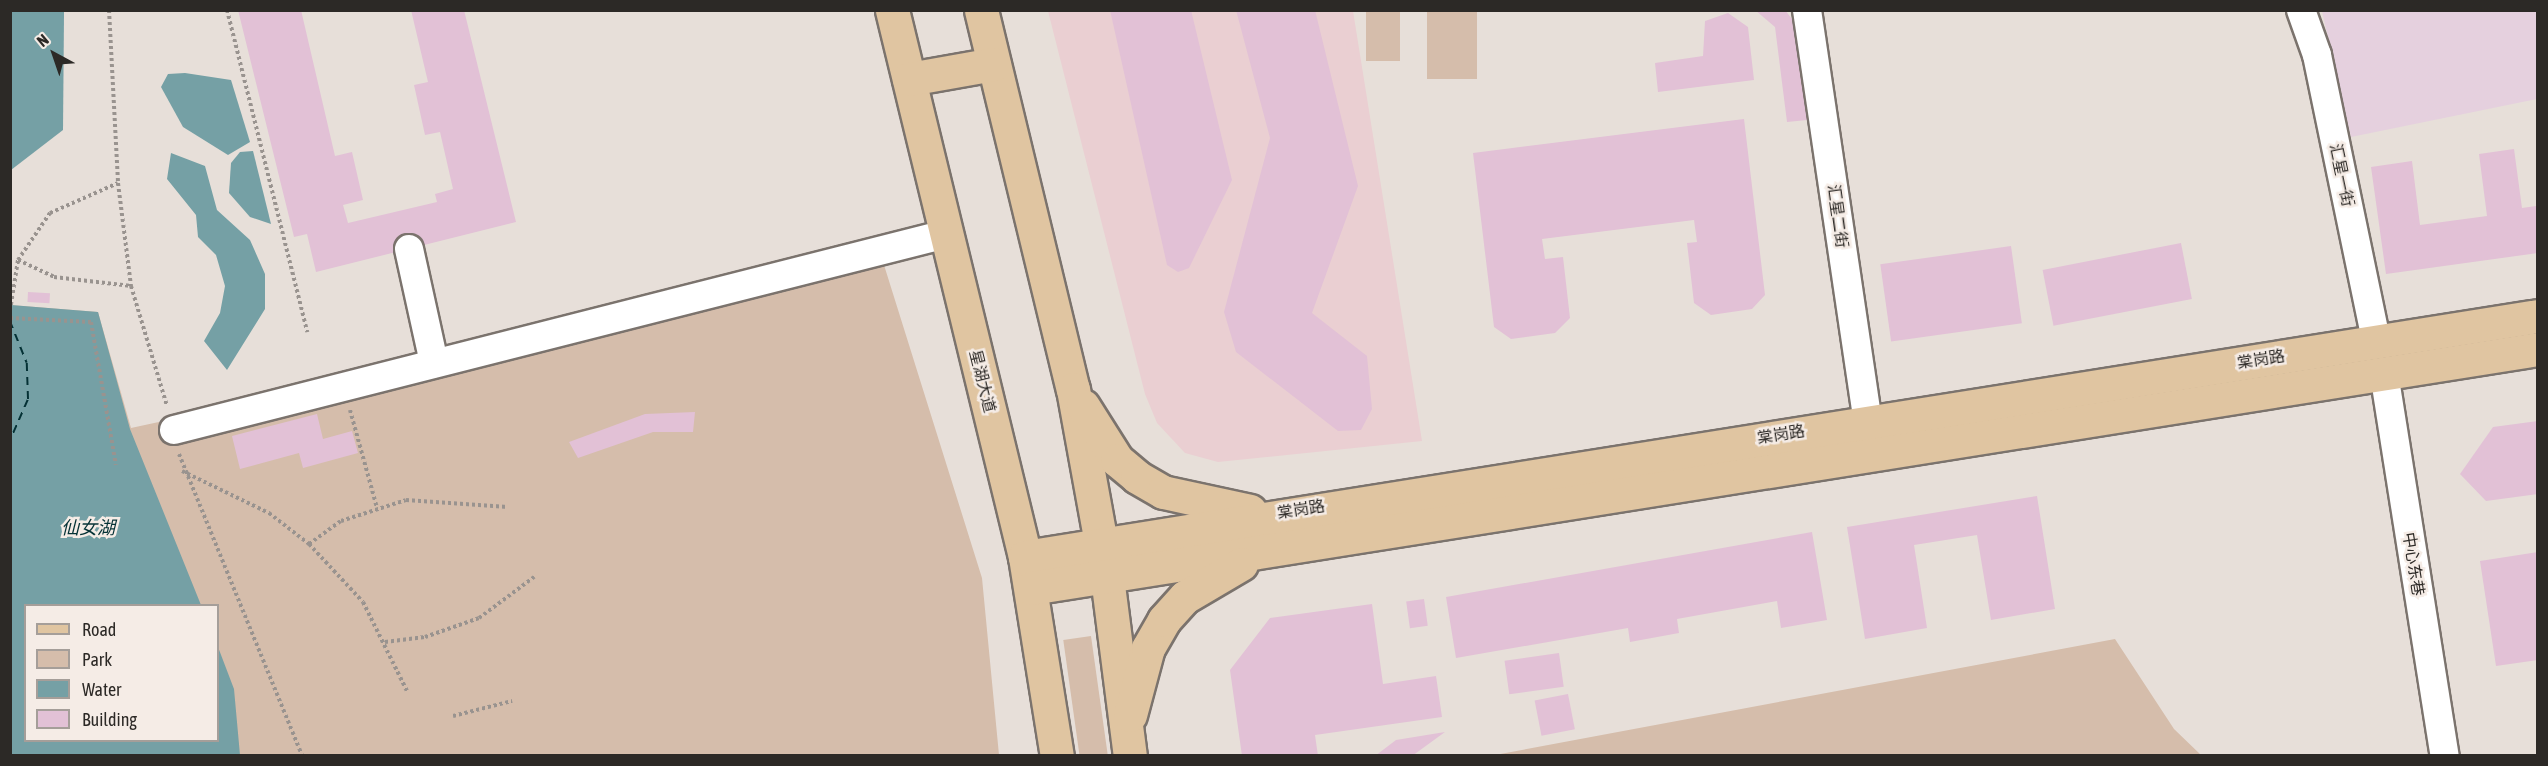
<!DOCTYPE html>
<html>
<head>
<meta charset="utf-8">
<style>
  body { margin:0 }
  #map { position:relative; width:2548px; height:766px; overflow:hidden; background:#e7dfd9; font-family:"Asap Condensed","Noto Sans SC",sans-serif }
  div>[style] { position:absolute }
  .commercial>* { inset:0; background:#eacfd2 }
  .education>* { inset:0; background:#e5d0de }
  .green>* { inset:0; background:#d5bdab; transform-origin:0 0 }
  .water>* { inset:0; background:#75a0a5 }
  .ferry>* { height:1.5px; margin-top:-0.75px; transform-origin:0; background:repeating-linear-gradient(90deg,#043135 0 8px,transparent 0 14px) }
  .building>* { inset:0; background:#e2c1d6; transform-origin:0 0 }
  .path>* { height:4px; margin-top:-2px; transform-origin:0; background:repeating-linear-gradient(90deg,#99938f 0 3px,transparent 0 6px) }
  .roads { filter:drop-shadow(2px 0 #7b736d) drop-shadow(-2px 0 #7b736d) drop-shadow(0 2px #7b736d) drop-shadow(0 -2px #7b736d) }
  .minor>* { height:28px; margin:-14px; padding:0 14px; transform-origin:14px; border-radius:14px; background:#fff }
  .major>* { height:33px; margin:-16.5px; padding:0 16.5px; transform-origin:16.5px; border-radius:16.5px; background:#e0c5a1 }
  span { translate:-50% -50%; white-space:nowrap; text-align:center; line-height:1.15; -webkit-text-stroke:5px #f5ece6; paint-order:stroke }
  .street-label { font-size:16px; color:#2c2926 }
  .water-label { font-size:18px; color:#043135; font-style:italic }
  .frame { position:absolute; inset:0; border:12px solid #2c2926; pointer-events:none }
  .legend { position:absolute; left:24px; top:604px; width:195px; height:138px; box-sizing:border-box; background:#f5ece6; border:2px solid #a59e99; margin:0; padding:8px 10px; list-style:none; font-size:18px; color:#2c2926 }
  .legend li { display:flex; align-items:center; gap:12px; height:30px }
  .legend b { width:30px; border:2px solid #a59e99 }
  .north { position:absolute; left:24px; top:24px; width:60px; height:60px; -webkit-text-stroke:4px #f5ece6; paint-order:stroke; rotate:320deg; font-size:16px; font-weight:700; line-height:24px; text-align:center; color:#2c2926 }
  .north::after { content:''; display:block; margin:auto; width:21px; height:27px; background:#2c2926; clip-path:polygon(50% 0,100% 100%,50% 72%,0 100%) }
</style>
</head>
<body>
<div id="map">
  <div class="commercial">
    <i style="clip-path:polygon(1048px 11px,1353px 11px,1422px 441px,1218px 462px,1185px 453px,1157px 423px,1145px 394px)"></i>
  </div>
  <div class="education">
    <i style="clip-path:polygon(2322px 11px,2537px 11px,2537px 99px,2351px 137px)"></i>
  </div>
  <div class="green">
    <i style="left:1366px;top:11px;width:34px;height:50px"></i>
    <i style="left:1427px;top:11px;width:50px;height:68px"></i>
    <i style="clip-path:polygon(evenodd,884px 265px,982px 578px,999px 755px,11px 755px,10px 305px,98px 312px,131px 428px,884px 265px,26px 606px,218px 606px,218px 740px,26px 740px,26px 606px)"></i>
    <i style="left:1091px;top:636px;width:120px;height:28px;rotate:82deg"></i>
    <i style="clip-path:polygon(2115px 639px,2174px 729px,2201px 755px,1495px 755px)"></i>
  </div>
  <div class="water">
    <i style="clip-path:polygon(10px 11px,64px 11px,64px 15px,63px 130px,11px 170px)"></i>
    <i style="clip-path:polygon(185px 73px,231px 80px,250px 142px,228px 155px,183px 127px,161px 87px,168px 74px)"></i>
    <i style="clip-path:polygon(253px 151px,271px 224px,250px 217px,229px 193px,231px 163px,240px 152px)"></i>
    <i style="clip-path:polygon(171px 153px,205px 166px,217px 210px,250px 240px,265px 274px,265px 309px,227px 370px,204px 341px,220px 313px,225px 286px,216px 255px,198px 237px,196px 215px,167px 179px)"></i>
    <i style="clip-path:polygon(11px 305px,98px 312px,130px 429px,201px 605px,26px 606px,26px 740px,218px 740px,218px 647px,234px 689px,240px 755px,11px 755px)"></i>
  </div>
  <div class="ferry">
    <i style="left:10px;top:321px;width:45px;rotate:68deg"></i>
    <i style="left:27px;top:363px;width:37px;rotate:88deg"></i>
    <i style="left:28px;top:400px;width:45px;rotate:113.7deg"></i>
  </div>
  <div class="building">
    <i style="clip-path:polygon(238px 10px,301px 10px,335px 156px,352px 152px,363px 200px,343px 205px,348px 223px,437px 202px,435px 194px,453px 189px,440px 132px,425px 135px,414px 85px,428px 82px,411px 10px,464px 10px,516px 222px,316px 272px,307px 234px,294px 237px)"></i>
    <i style="clip-path:polygon(1110px 10px,1191px 10px,1232px 180px,1189px 268px,1178px 272px,1167px 265px)"></i>
    <i style="clip-path:polygon(1236px 10px,1315px 10px,1358px 186px,1312px 313px,1367px 356px,1372px 409px,1361px 430px,1338px 431px,1236px 352px,1224px 312px,1270px 138px)"></i>
    <i style="clip-path:polygon(1755px 10px,1785px 10px,1795px 23px,1807px 120px,1787px 122px,1775px 27px)"></i>
    <i style="clip-path:polygon(1728px 13px,1748px 27px,1754px 80px,1658px 92px,1655px 63px,1703px 56px,1705px 21px)"></i>
    <i style="clip-path:polygon(1744px 119px,1765px 295px,1752px 309px,1711px 315px,1694px 303px,1687px 243px,1697px 242px,1694px 220px,1542px 239px,1545px 259px,1563px 257px,1570px 318px,1555px 333px,1511px 339px,1494px 327px,1473px 153px)"></i>
    <i style="clip-path:polygon(2514px 149px,2522px 208px,2536px 206px,2538px 253px,2386px 274px,2371px 167px,2412px 161px,2420px 225px,2487px 216px,2479px 154px)"></i>
    <i style="left:2181px;top:243px;width:57px;height:141px;rotate:79deg"></i>
    <i style="left:2011px;top:246px;width:78px;height:132px;rotate:82deg"></i>
    <i style="left:28px;top:292px;width:22px;height:10px;rotate:3deg"></i>
    <i style="clip-path:polygon(695px 412px,693px 432px,653px 432px,578px 458px,569px 442px,645px 414px)"></i>
    <i style="clip-path:polygon(317px 414px,323px 439px,352px 431px,358px 453px,303px 468px,299px 453px,240px 469px,232px 436px)"></i>
    <i style="clip-path:polygon(2538px 421px,2538px 494px,2486px 501px,2460px 474px,2493px 427px)"></i>
    <i style="clip-path:polygon(2037px 496px,2055px 609px,1991px 620px,1977px 535px,1914px 545px,1927px 628px,1865px 639px,1847px 527px)"></i>
    <i style="clip-path:polygon(1812px 532px,1827px 620px,1781px 628px,1777px 601px,1677px 619px,1679px 633px,1630px 642px,1628px 628px,1456px 658px,1446px 597px)"></i>
    <i style="clip-path:polygon(2538px 552px,2538px 660px,2496px 666px,2480px 561px)"></i>
    <i style="left:1424px;top:599px;width:27px;height:18px;rotate:82deg"></i>
    <i style="clip-path:polygon(1372px 604px,1383px 684px,1436px 676px,1442px 717px,1315px 735px,1318px 756px,1242px 756px,1230px 670px,1270px 618px)"></i>
    <i style="left:1559px;top:653px;width:34px;height:55px;rotate:82deg"></i>
    <i style="left:1568px;top:694px;width:36px;height:34px;rotate:79deg"></i>
    <i style="clip-path:polygon(1445px 732px,1412px 756px,1375px 756px,1396px 740px)"></i>
  </div>
  <div class="path">
    <i style="left:109px;top:10px;width:173px;rotate:87deg"></i>
    <i style="left:118px;top:183px;width:104px;rotate:82.8deg"></i>
    <i style="left:131px;top:286px;width:125px;rotate:73.3deg"></i>
    <i style="left:227px;top:10px;width:332px;rotate:76deg"></i>
    <i style="left:18px;top:260px;width:57px;rotate:-55.8deg"></i>
    <i style="left:50px;top:213px;width:74px;rotate:-23.8deg"></i>
    <i style="left:10px;top:311px;width:52px;rotate:-81.1deg"></i>
    <i style="left:18px;top:260px;width:40px;rotate:25deg"></i>
    <i style="left:54px;top:277px;width:78px;rotate:6.7deg"></i>
    <i style="left:10px;top:318px;width:81px;rotate:2.8deg"></i>
    <i style="left:91px;top:322px;width:145px;rotate:80.1deg"></i>
    <i style="left:350px;top:410px;width:102px;rotate:74.6deg"></i>
    <i style="left:179px;top:454px;width:326px;rotate:67.8deg"></i>
    <i style="left:182px;top:471px;width:97px;rotate:25.8deg"></i>
    <i style="left:269px;top:513px;width:51px;rotate:37.8deg"></i>
    <i style="left:309px;top:544px;width:79px;rotate:47deg"></i>
    <i style="left:363px;top:602px;width:99px;rotate:63.7deg"></i>
    <i style="left:309px;top:544px;width:39px;rotate:-36deg"></i>
    <i style="left:341px;top:521px;width:68px;rotate:-17.9deg"></i>
    <i style="left:406px;top:500px;width:102px;rotate:3.9deg"></i>
    <i style="left:385px;top:642px;width:40px;rotate:-7.1deg"></i>
    <i style="left:425px;top:637px;width:57px;rotate:-19.4deg"></i>
    <i style="left:479px;top:618px;width:69px;rotate:-36.7deg"></i>
    <i style="left:453px;top:716px;width:61px;rotate:-14.3deg"></i>
  </div>
  <div class="roads">
    <div class="minor">
      <i style="left:1807px;top:10px;width:416px;rotate:81.6deg"></i>
      <i style="left:2301px;top:10px;width:48px;rotate:70.4deg"></i>
      <i style="left:2317px;top:55px;width:292px;rotate:78.3deg"></i>
      <i style="left:409px;top:249px;width:117px;rotate:77.6deg"></i>
      <i style="left:2384px;top:373px;width:388px;rotate:81deg"></i>
      <i style="left:174px;top:430px;width:796px;rotate:-14.25deg"></i>
    </div>
    <div class="major">
      <i style="left:892px;top:10px;width:563px;rotate:76.33deg"></i>
      <i style="left:1025px;top:557px;width:202px;rotate:80.9deg"></i>
      <i style="left:981px;top:10px;width:390px;rotate:76.4deg"></i>
      <i style="left:1073px;top:389px;width:191px;rotate:79.7deg"></i>
      <i style="left:1107px;top:577px;width:180px;rotate:82.7deg"></i>
      <i style="left:909px;top:79px;width:86px;rotate:-10deg"></i>
      <i style="left:1083px;top:406px;width:64px;rotate:57.8deg"></i>
      <i style="left:1117px;top:460px;width:26px;rotate:40deg"></i>
      <i style="left:1137px;top:477px;width:30px;rotate:30deg"></i>
      <i style="left:1163px;top:492px;width:89px;rotate:12.3deg"></i>
      <i style="left:1025px;top:557px;width:1532px;rotate:-9.05deg"></i>
      <i style="left:1031px;top:588px;width:1526px;rotate:-9.01deg"></i>
      <i style="left:1130px;top:715px;width:69px;rotate:-75deg"></i>
      <i style="left:1148px;top:648px;width:32px;rotate:-60deg"></i>
      <i style="left:1164px;top:620px;width:31px;rotate:-48deg"></i>
      <i style="left:1185px;top:597px;width:65px;rotate:-30.5deg"></i>
    </div>
  </div>
  <div class="street-label">
    <span style="left:2342px;top:175px;rotate:78deg">汇星一街</span>
    <span style="left:1838px;top:216px;rotate:82deg">汇星二街</span>
    <span style="left:2261px;top:359px;rotate:-9deg">棠岗路</span>
    <span style="left:983px;top:381px;rotate:76deg">星湖大道</span>
    <span style="left:1781px;top:434px;rotate:-9deg">棠岗路</span>
    <span style="left:1301px;top:509px;rotate:-9deg">棠岗路</span>
    <span style="left:2414px;top:564px;rotate:81deg">中心东巷</span>
  </div>
  <div class="water-label">
    <span style="left:88px;top:528px">仙女湖</span>
  </div>
  <div class="frame"></div>
  <ul class="legend">
  <li><b style="height:8px;background:#e0c5a1"></b>Road</li>
  <li><b style="height:16px;background:#d5bdab"></b>Park</li>
  <li><b style="height:16px;background:#75a0a5"></b>Water</li>
  <li><b style="height:16px;background:#e2c1d6"></b>Building</li>
  </ul>
  <div class="north">N</div>
</div>
</body>
</html>
